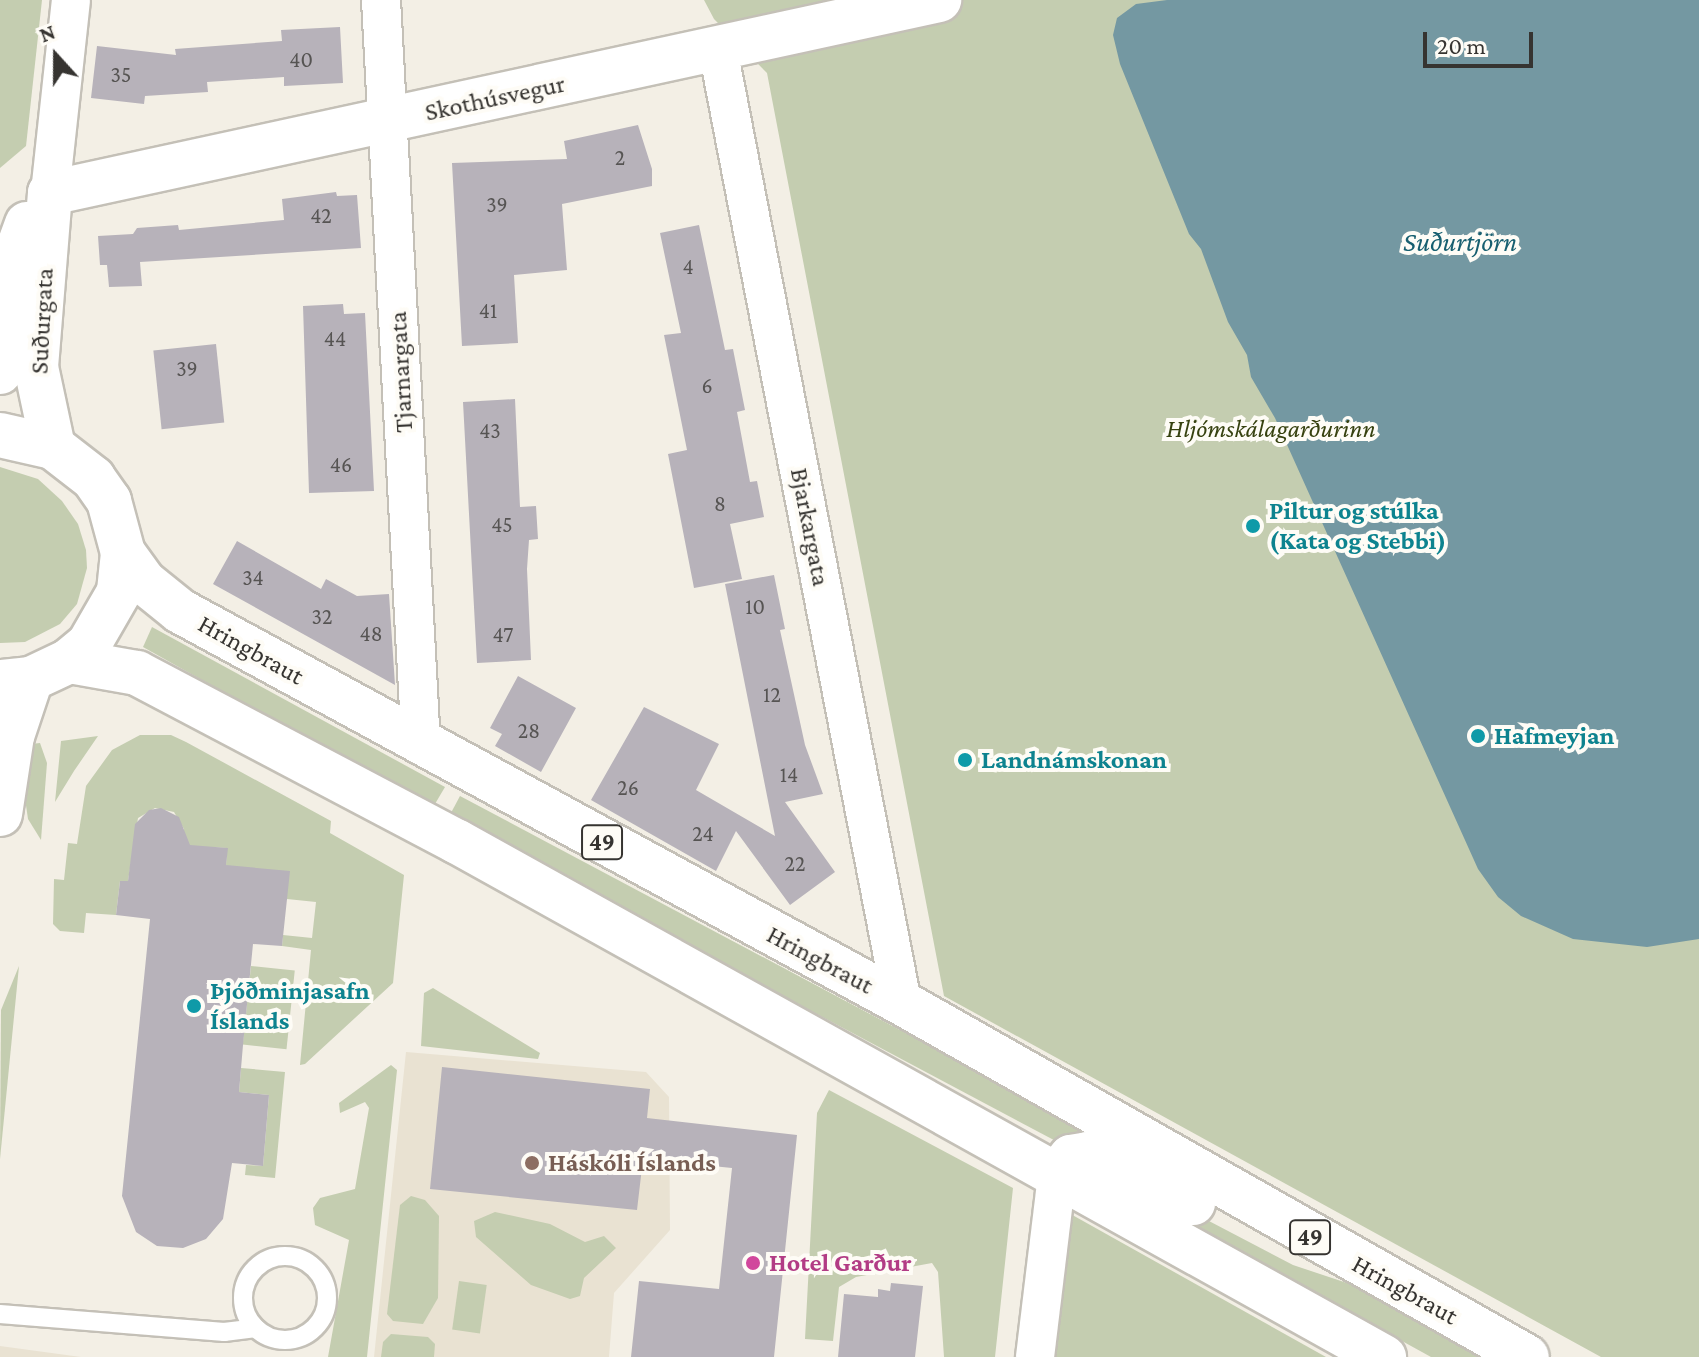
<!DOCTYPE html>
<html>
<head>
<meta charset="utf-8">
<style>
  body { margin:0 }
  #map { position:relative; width:1699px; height:1357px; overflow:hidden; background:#f3efe5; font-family:"Crimson Pro",serif }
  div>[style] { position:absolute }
  .built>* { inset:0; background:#e9e2d2 }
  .green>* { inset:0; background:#c4cdb0; transform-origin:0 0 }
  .water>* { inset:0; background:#7498a2 }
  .building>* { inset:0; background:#b7b2ba; transform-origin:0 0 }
  .roads { filter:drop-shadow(2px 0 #c4c0b7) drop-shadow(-2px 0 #c4c0b7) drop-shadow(0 2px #c4c0b7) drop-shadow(0 -2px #c4c0b7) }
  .lane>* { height:18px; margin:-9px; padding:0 9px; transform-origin:9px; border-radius:9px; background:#fff }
  .lane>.ring { margin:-9px; padding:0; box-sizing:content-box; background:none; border:18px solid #fff; border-radius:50% }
  .street>* { height:38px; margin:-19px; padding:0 19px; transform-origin:19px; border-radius:19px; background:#fff }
  .secondary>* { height:44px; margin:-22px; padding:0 22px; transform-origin:22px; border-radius:22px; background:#fff }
  .primary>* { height:44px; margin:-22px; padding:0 22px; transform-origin:22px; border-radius:22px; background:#fff }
  .dots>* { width:22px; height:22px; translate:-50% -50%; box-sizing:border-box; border:4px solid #fefcf6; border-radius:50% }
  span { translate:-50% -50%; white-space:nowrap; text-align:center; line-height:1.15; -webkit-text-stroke:8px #fefcf6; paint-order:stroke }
  .number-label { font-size:22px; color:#565453 }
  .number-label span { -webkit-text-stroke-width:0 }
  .shield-label span { padding:2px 6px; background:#fefcf6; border:2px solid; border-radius:6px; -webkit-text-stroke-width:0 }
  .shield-label { font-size:24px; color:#363431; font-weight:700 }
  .street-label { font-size:26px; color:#363431 }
  .park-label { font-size:26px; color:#374210; font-style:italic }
  .culture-label { font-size:26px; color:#0d838f; font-weight:700 }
  .left { translate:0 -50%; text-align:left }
  .education-label { font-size:26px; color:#785e54; font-weight:700 }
  .hotel-label { font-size:26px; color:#b23c85; font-weight:700 }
  .water-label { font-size:28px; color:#175f70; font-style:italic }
  .north { position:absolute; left:16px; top:16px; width:80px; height:80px; -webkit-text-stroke:6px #fefcf6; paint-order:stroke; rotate:339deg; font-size:22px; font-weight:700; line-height:32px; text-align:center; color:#363431 }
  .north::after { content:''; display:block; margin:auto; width:28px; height:36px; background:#363431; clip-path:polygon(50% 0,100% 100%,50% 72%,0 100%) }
  .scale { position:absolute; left:1423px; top:32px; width:110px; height:36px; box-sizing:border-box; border:4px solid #363431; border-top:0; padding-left:10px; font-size:24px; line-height:28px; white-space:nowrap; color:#363431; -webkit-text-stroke:6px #fefcf6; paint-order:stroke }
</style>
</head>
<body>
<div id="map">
  <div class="built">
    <i style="clip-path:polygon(406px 1052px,646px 1072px,669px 1097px,670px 1230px,614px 1293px,609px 1357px,374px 1357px)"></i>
    <i style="clip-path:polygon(0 1346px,81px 1357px,0 1357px)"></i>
  </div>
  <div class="green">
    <i style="clip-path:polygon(0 0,42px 0,26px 146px,0 168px)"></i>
    <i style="clip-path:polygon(704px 0,1699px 0,1699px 1357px,1601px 1357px,944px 996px,767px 73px,714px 19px)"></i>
    <i style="clip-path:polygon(0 467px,38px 479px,62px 501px,78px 524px,86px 550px,87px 568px,77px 604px,60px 624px,25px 642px,0 643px)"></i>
    <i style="clip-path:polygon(152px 627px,445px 787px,432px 809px,143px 647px)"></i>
    <i style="clip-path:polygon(140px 735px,171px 735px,186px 742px,331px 821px,330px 833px,404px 875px,393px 983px,305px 1064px,300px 1065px,311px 950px,282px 946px,283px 935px,312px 938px,316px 902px,287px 899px,226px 865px,227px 848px,184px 846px,184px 829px,174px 812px,155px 808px,138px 818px,128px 881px,120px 881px,116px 915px,86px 913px,84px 933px,60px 931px,53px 924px,54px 879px,64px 880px,68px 843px,77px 844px,86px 786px,112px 750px)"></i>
    <i style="clip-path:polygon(98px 736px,74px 771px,55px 802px,61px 741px)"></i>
    <i style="clip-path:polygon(40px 743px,47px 763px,41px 840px,28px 819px,24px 792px,31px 744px)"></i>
    <i style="left:460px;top:796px;width:711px;height:25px;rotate:28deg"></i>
    <i style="clip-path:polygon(19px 966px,0 1159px,1px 1010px)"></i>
    <i style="left:251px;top:966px;width:44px;height:79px;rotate:6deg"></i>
    <i style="clip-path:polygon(433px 988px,540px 1053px,538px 1059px,421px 1046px,424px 993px)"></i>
    <i style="clip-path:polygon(391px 1065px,397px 1070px,367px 1357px,328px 1357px,349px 1240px,315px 1225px,313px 1208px,320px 1198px,355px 1189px,369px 1108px,365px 1102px,340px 1113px,339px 1103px)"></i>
    <i style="clip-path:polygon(241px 1068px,285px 1072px,275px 1178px,245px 1175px,246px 1165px,263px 1166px,269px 1095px,239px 1092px)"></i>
    <i style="clip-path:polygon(829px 1090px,1013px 1188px,995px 1357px,944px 1357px,938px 1272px,932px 1263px,856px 1277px,839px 1287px,833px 1341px,805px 1339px,817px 1113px)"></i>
    <i style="clip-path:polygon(1101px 1175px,1123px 1176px,1293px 1265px,1350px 1284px,1483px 1357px,1431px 1357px)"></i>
    <i style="clip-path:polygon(411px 1196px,425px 1200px,439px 1216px,438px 1298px,423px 1324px,393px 1321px,387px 1314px,400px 1205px)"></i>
    <i style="clip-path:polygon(495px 1212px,550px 1224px,585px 1242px,604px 1236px,616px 1248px,584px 1278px,580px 1296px,570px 1299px,531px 1285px,476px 1237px,474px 1221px)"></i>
    <i style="clip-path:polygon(1067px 1212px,1326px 1357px,1052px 1357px)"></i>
    <i style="left:459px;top:1281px;width:28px;height:49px;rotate:8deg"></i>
    <i style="clip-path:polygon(391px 1334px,428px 1337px,435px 1344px,434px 1357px,381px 1357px,383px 1342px)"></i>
  </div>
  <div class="water">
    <i style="clip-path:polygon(1167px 0,1699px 0,1699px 939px,1647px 947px,1573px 939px,1521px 916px,1498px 897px,1478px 869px,1275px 418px,1251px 377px,1247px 355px,1228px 322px,1201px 249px,1189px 234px,1120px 64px,1113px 35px,1117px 18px,1136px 4px)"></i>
  </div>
  <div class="building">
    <i style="clip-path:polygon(340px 27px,343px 83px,284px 86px,284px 77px,207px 82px,208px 92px,145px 96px,144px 104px,91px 98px,97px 46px,176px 55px,175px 49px,282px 41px,281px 30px)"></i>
    <i style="clip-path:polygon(638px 125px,652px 169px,652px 186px,562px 204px,567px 270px,514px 275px,518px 343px,462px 346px,452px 163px,567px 159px,564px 141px)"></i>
    <i style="clip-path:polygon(336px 192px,337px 196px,357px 195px,361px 248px,140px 262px,142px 286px,109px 287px,107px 265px,100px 265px,98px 236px,133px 234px,137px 228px,178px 225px,179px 230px,284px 220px,282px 199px)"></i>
    <i style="clip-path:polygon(699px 225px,725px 350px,733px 349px,745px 410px,737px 412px,750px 482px,757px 481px,764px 517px,730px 524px,742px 579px,694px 588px,668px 454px,687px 450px,664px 335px,681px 333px,660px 233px)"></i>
    <i style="clip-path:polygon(343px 304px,344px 314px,365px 313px,374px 491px,309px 493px,303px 306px)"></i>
    <i style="left:216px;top:344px;width:79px;height:63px;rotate:84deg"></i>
    <i style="clip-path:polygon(515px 399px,520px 507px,536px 506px,538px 539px,529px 540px,527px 569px,531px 660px,477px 663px,463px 402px)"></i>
    <i style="clip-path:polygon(237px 541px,321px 589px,326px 579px,357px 596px,389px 594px,395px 685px,213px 584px)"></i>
    <i style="clip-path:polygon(774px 575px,785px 629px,780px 630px,805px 745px,823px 794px,785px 802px,835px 872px,790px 905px,736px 831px,716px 871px,591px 800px,644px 707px,719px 744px,696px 790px,775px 836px,725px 584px)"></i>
    <i style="clip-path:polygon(518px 676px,576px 708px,541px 772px,495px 746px,502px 734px,490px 728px)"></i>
    <i style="clip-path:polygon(161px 808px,179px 817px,190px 845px,228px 848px,226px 865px,290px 871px,282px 946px,253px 944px,243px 1045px,239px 1092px,269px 1095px,263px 1166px,232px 1163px,223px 1219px,206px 1239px,183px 1248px,157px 1246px,136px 1232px,122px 1196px,150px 919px,116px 915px,120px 881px,128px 881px,135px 824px,149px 810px)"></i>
    <i style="clip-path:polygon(442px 1067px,650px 1089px,647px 1118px,797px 1135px,774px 1357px,631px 1357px,639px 1281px,719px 1289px,732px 1168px,643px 1159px,637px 1210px,430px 1189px)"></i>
    <i style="clip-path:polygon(891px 1283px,923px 1286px,915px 1357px,838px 1357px,844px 1294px,878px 1297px,878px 1289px,890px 1291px)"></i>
  </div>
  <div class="roads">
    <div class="lane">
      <i class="ring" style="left:243px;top:1256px;width:66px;height:66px"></i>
      <i style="left:0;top:1314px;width:225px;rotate:4.6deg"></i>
      <i style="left:224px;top:1332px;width:32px;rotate:-7deg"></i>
    </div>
    <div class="street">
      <i style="left:381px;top:0;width:746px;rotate:86.93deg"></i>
      <i style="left:718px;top:50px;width:971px;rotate:79.07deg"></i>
      <i style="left:50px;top:193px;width:194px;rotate:-83.8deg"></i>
      <i style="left:1035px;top:1357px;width:184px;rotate:-83.1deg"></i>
    </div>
    <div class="secondary">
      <i style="left:50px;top:193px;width:910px;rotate:-12.25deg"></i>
      <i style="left:50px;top:193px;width:175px;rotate:94.6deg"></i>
      <i style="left:36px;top:367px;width:82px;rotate:78deg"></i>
      <i style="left:0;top:372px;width:119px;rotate:-82.3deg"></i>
      <i style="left:16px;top:254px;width:32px;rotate:-70deg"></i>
      <i style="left:0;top:814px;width:79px;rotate:-81.3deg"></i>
      <i style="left:12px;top:736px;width:60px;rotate:-71.6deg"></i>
    </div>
    <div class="primary">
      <i style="left:0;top:435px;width:54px;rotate:12.8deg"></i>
      <i style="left:53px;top:447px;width:51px;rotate:37.8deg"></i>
      <i style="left:93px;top:478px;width:28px;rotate:55deg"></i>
      <i style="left:109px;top:501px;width:54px;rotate:74.9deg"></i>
      <i style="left:123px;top:553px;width:39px;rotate:96deg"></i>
      <i style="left:119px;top:592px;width:60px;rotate:120deg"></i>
      <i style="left:89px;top:644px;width:26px;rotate:140deg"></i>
      <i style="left:69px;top:661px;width:42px;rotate:154.7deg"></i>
      <i style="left:31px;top:679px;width:31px;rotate:174deg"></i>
      <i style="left:123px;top:553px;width:36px;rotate:54deg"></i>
      <i style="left:144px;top:582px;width:46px;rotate:38.9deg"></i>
      <i style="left:180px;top:611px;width:822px;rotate:28.5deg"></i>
      <i style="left:902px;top:1003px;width:718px;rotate:29.53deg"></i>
      <i style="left:69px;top:661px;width:69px;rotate:10deg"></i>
      <i style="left:137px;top:673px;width:361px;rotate:27.8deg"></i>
      <i style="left:456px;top:841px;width:1062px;rotate:29.08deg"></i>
      <i style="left:1057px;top:1174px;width:22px;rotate:-51deg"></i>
      <i style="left:1071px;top:1157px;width:17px;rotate:-10deg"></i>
      <i style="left:1088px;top:1154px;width:116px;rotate:25deg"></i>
    </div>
  </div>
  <div class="dots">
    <i style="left:1253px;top:526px;background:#0f9aa8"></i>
    <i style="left:1478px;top:736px;background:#0f9aa8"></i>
    <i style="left:965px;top:760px;background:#0f9aa8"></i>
    <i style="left:194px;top:1006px;background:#0f9aa8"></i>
    <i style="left:532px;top:1163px;background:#8d6e63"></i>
    <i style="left:753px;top:1263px;background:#d1479c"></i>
  </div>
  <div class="number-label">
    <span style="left:301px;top:60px">40</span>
    <span style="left:121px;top:75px">35</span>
    <span style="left:620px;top:158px">2</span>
    <span style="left:497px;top:205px">39</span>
    <span style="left:321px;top:216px">42</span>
    <span style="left:688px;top:267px">4</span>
    <span style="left:488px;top:311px">41</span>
    <span style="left:335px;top:339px">44</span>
    <span style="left:187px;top:369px">39</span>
    <span style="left:707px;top:386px">6</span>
    <span style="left:490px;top:431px">43</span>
    <span style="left:341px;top:465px">46</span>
    <span style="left:720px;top:504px">8</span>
    <span style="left:502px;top:525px">45</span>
    <span style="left:253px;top:578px">34</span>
    <span style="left:755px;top:607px">10</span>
    <span style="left:322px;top:617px">32</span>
    <span style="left:371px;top:634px">48</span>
    <span style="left:503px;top:635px">47</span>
    <span style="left:772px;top:695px">12</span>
    <span style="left:529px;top:731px">28</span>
    <span style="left:789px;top:775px">14</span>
    <span style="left:628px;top:788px">26</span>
    <span style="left:703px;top:834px">24</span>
    <span style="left:795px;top:864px">22</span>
  </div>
  <div class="shield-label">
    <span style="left:602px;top:842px">49</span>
    <span style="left:1310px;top:1237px">49</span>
  </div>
  <div class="street-label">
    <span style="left:495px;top:98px;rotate:-12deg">Skothúsvegur</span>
    <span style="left:42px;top:321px;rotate:-87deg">Suðurgata</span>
    <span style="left:401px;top:372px;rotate:-93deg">Tjarnargata</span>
    <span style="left:810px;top:527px;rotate:79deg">Bjarkargata</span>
    <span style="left:251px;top:650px;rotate:29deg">Hringbraut</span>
    <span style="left:820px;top:960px;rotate:28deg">Hringbraut</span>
    <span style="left:1405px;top:1290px;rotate:29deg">Hringbraut</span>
  </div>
  <div class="park-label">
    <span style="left:1271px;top:429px">Hljómskálagarðurinn</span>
  </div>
  <div class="culture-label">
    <span class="left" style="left:1269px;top:526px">Piltur og stúlka<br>(Kata og Stebbi)</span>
    <span class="left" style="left:1494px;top:736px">Hafmeyjan</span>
    <span class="left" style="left:981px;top:760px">Landnámskonan</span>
    <span class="left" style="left:210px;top:1006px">Þjóðminjasafn<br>Íslands</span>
  </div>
  <div class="education-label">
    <span class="left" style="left:548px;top:1163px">Háskóli Íslands</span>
  </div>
  <div class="hotel-label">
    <span class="left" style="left:769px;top:1263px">Hotel Garður</span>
  </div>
  <div class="water-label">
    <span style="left:1460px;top:242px">Suðurtjörn</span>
  </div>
  <div class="north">N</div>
  <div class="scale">20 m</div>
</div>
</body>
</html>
